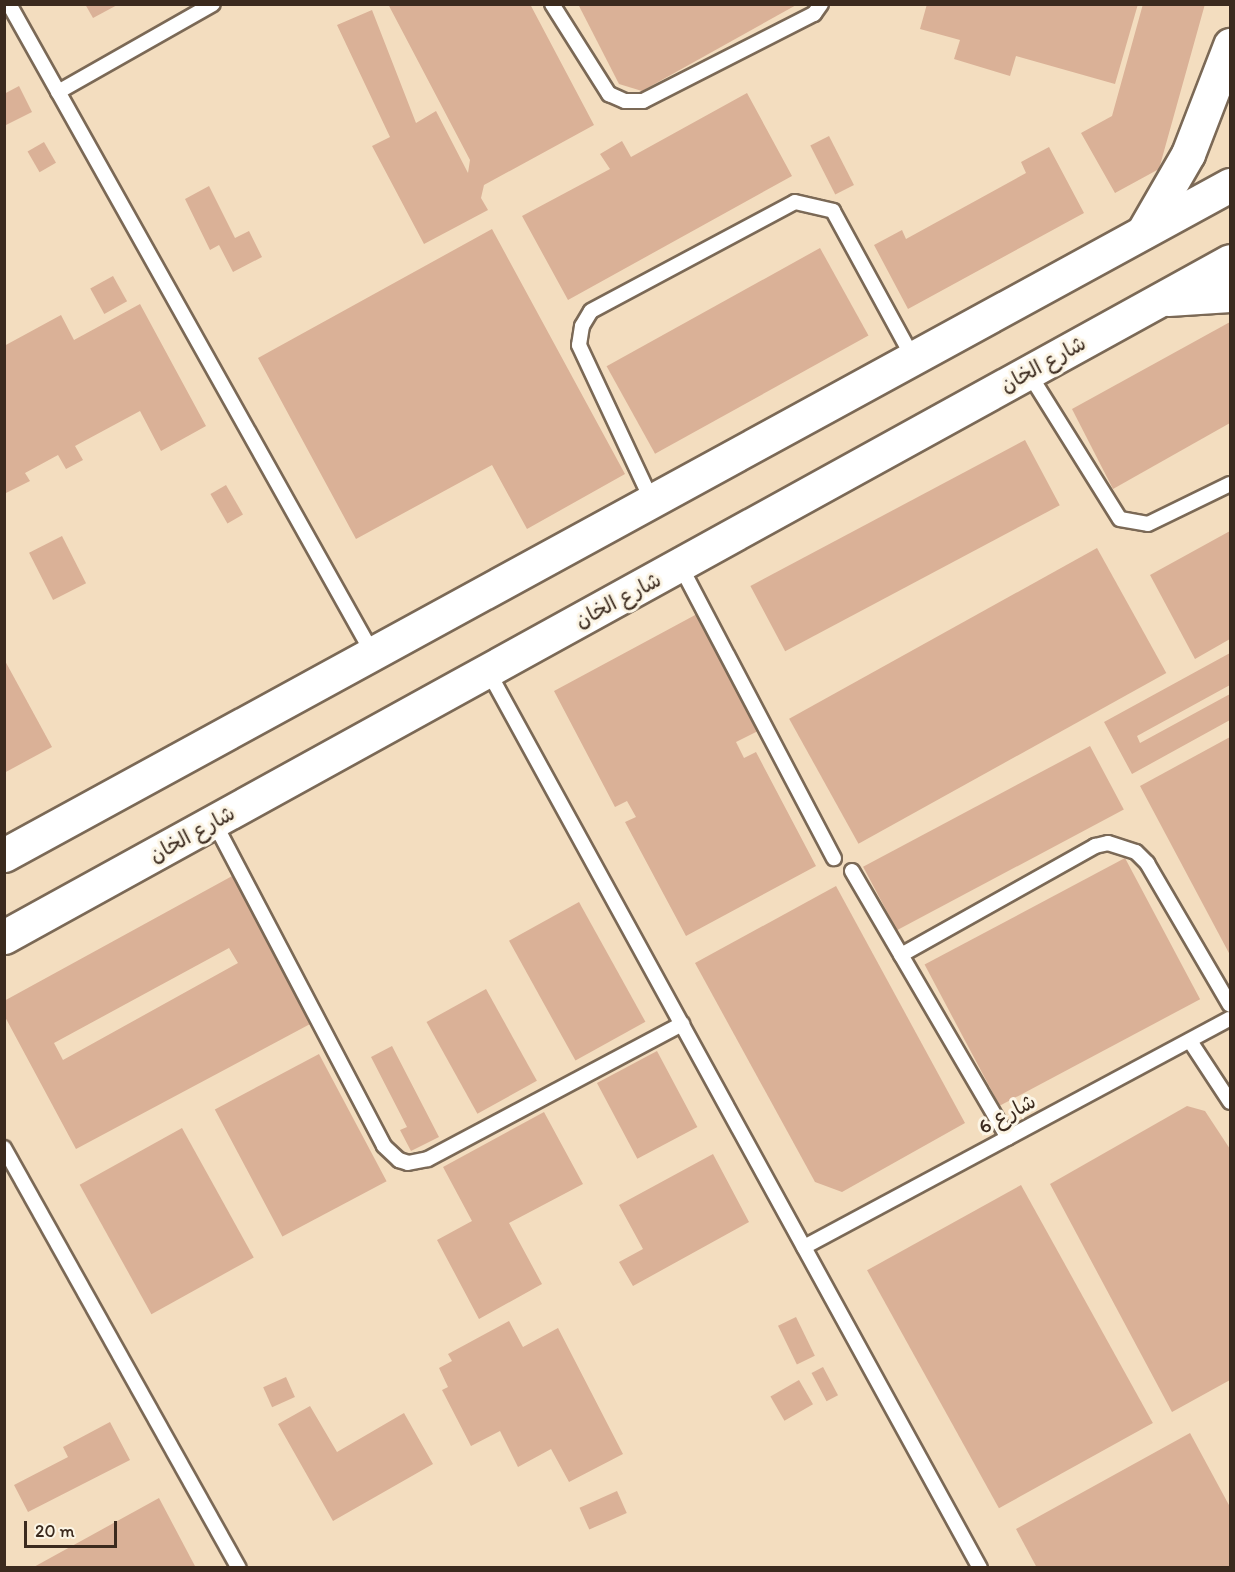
<!DOCTYPE html>
<html>
<head>
<meta charset="utf-8">
<style>
  body { margin:0 }
  #map { position:relative; width:1235px; height:1572px; overflow:hidden; background:#f3ddbf; font-family:Itim,"Playpen Sans Arabic",sans-serif }
  div>[style] { position:absolute }
  .building>* { inset:0; background:#dab197; transform-origin:0 0 }
  .roads { filter:drop-shadow(2px 0 #7b6956) drop-shadow(-2px 0 #7b6956) drop-shadow(0 2px #7b6956) drop-shadow(0 -2px #7b6956) }
  .lane>* { height:14px; margin:-7px; padding:0 7px; transform-origin:7px; border-radius:7px; background:#fff }
  .primary>* { height:33px; margin:-16.5px; padding:0 16.5px; transform-origin:16.5px; border-radius:16.5px; background:#fff }
  span { translate:-50% -50%; white-space:nowrap; text-align:center; line-height:1.15; -webkit-text-stroke:6px #fcf5e5; paint-order:stroke }
  .street-label { font-size:21px; color:#3b2a1e }
  .frame { position:absolute; inset:0; border:6px solid #3b2a1e; pointer-events:none }
  .scale { position:absolute; left:24px; top:1521px; width:93px; height:27px; box-sizing:border-box; border:3px solid #3b2a1e; border-top:0; padding-left:8px; font-size:18px; line-height:21px; white-space:nowrap; color:#3b2a1e; -webkit-text-stroke:4px #fcf5e5; paint-order:stroke }
</style>
</head>
<body>
<div id="map">
  <div class="building">
    <i style="clip-path:polygon(85px 4px,119px 4px,93px 18px)"></i>
    <i style="clip-path:polygon(388px 4px,530px 4px,594px 125px,484px 185px,481px 198px,488px 210px,424px 244px,372px 146px,390px 137px,337px 25px,372px 10px,416px 123px,436px 111px,468px 173px,470px 160px)"></i>
    <i style="clip-path:polygon(578px 4px,798px 4px,642px 91px,619px 84px)"></i>
    <i style="clip-path:polygon(927px 4px,1138px 4px,1115px 84px,1016px 56px,1010px 76px,954px 59px,960px 40px,920px 29px)"></i>
    <i style="clip-path:polygon(1143px 4px,1205px 4px,1159px 169px,1115px 193px,1081px 133px,1112px 116px)"></i>
    <i style="clip-path:polygon(19px 86px,32px 112px,4px 126px,4px 94px)"></i>
    <i style="clip-path:polygon(747px 93px,792px 176px,568px 300px,522px 216px,610px 169px,600px 154px,622px 141px,631px 157px)"></i>
    <i style="left:829px;top:136px;width:55px;height:21px;rotate:63deg"></i>
    <i style="left:44px;top:142px;width:24px;height:19px;rotate:60deg"></i>
    <i style="clip-path:polygon(1049px 147px,1084px 213px,908px 309px,874px 245px,902px 230px,906px 239px,1026px 173px,1021px 162px)"></i>
    <i style="clip-path:polygon(209px 186px,235px 238px,249px 231px,262px 257px,233px 272px,219px 245px,210px 250px,185px 199px)"></i>
    <i style="clip-path:polygon(492px 229px,625px 474px,527px 529px,492px 465px,356px 539px,258px 358px)"></i>
    <i style="left:820px;top:248px;width:100px;height:244px;rotate:61deg"></i>
    <i style="left:113px;top:276px;width:29px;height:26px;rotate:61deg"></i>
    <i style="clip-path:polygon(140px 304px,206px 426px,161px 451px,140px 411px,75px 446px,83px 460px,66px 469px,58px 455px,25px 473px,30px 481px,4px 494px,4px 346px,61px 315px,74px 340px)"></i>
    <i style="clip-path:polygon(1230px 322px,1230px 423px,1113px 489px,1072px 409px)"></i>
    <i style="left:1025px;top:440px;width:74px;height:311px;rotate:62deg"></i>
    <i style="left:226px;top:485px;width:34px;height:18px;rotate:60deg"></i>
    <i style="clip-path:polygon(1230px 531px,1230px 639px,1195px 659px,1150px 575px)"></i>
    <i style="left:62px;top:536px;width:53px;height:37px;rotate:63deg"></i>
    <i style="left:1097px;top:548px;width:143px;height:352px;rotate:61deg"></i>
    <i style="clip-path:polygon(697px 614px,758px 731px,736px 742px,744px 758px,756px 752px,816px 866px,686px 936px,625px 822px,636px 817px,627px 801px,615px 807px,554px 691px)"></i>
    <i style="clip-path:polygon(1230px 653px,1230px 685px,1137px 736px,1140px 743px,1230px 694px,1230px 720px,1132px 774px,1104px 722px)"></i>
    <i style="clip-path:polygon(4px 659px,52px 747px,4px 773px)"></i>
    <i style="clip-path:polygon(1230px 737px,1230px 955px,1140px 786px)"></i>
    <i style="left:1090px;top:746px;width:72px;height:257px;rotate:62deg"></i>
    <i style="left:1125px;top:858px;width:160px;height:227px;rotate:62deg"></i>
    <i style="clip-path:polygon(evenodd,234px 875px,312px 1023px,76px 1149px,4px 1015px,4px 1001px,234px 875px,229px 948px,238px 963px,63px 1060px,54px 1043px,229px 948px)"></i>
    <i style="clip-path:polygon(836px 886px,965px 1123px,842px 1192px,815px 1182px,695px 963px)"></i>
    <i style="left:579px;top:902px;width:137px;height:80px;rotate:61deg"></i>
    <i style="left:486px;top:989px;width:105px;height:68px;rotate:61deg"></i>
    <i style="clip-path:polygon(392px 1046px,439px 1137px,411px 1151px,400px 1130px,407px 1127px,371px 1057px)"></i>
    <i style="left:657px;top:1051px;width:86px;height:68px;rotate:62deg"></i>
    <i style="left:319px;top:1054px;width:144px;height:118px;rotate:62deg"></i>
    <i style="clip-path:polygon(1187px 1106px,1205px 1111px,1230px 1149px,1230px 1380px,1172px 1412px,1050px 1184px)"></i>
    <i style="clip-path:polygon(544px 1112px,583px 1184px,509px 1223px,542px 1284px,479px 1319px,437px 1240px,472px 1221px,443px 1167px)"></i>
    <i style="left:182px;top:1128px;width:148px;height:117px;rotate:61deg"></i>
    <i style="clip-path:polygon(713px 1154px,749px 1222px,633px 1286px,619px 1262px,643px 1249px,619px 1205px)"></i>
    <i style="left:1021px;top:1185px;width:272px;height:176px;rotate:61deg"></i>
    <i style="left:796px;top:1317px;width:43px;height:20px;rotate:64deg"></i>
    <i style="clip-path:polygon(509px 1321px,523px 1347px,558px 1328px,623px 1454px,569px 1482px,551px 1449px,518px 1467px,500px 1431px,471px 1446px,442px 1390px,448px 1387px,439px 1368px,452px 1361px,448px 1354px)"></i>
    <i style="left:823px;top:1367px;width:32px;height:13px;rotate:62deg"></i>
    <i style="left:286px;top:1377px;width:22px;height:25px;rotate:66deg"></i>
    <i style="left:799px;top:1380px;width:28px;height:33px;rotate:60deg"></i>
    <i style="clip-path:polygon(310px 1406px,337px 1452px,404px 1413px,433px 1464px,333px 1521px,278px 1424px)"></i>
    <i style="clip-path:polygon(110px 1422px,130px 1460px,28px 1512px,14px 1485px,68px 1457px,63px 1447px)"></i>
    <i style="clip-path:polygon(1190px 1433px,1230px 1507px,1230px 1568px,1037px 1568px,1016px 1529px)"></i>
    <i style="left:617px;top:1491px;width:24px;height:41px;rotate:66deg"></i>
    <i style="clip-path:polygon(159px 1498px,196px 1568px,32px 1568px)"></i>
  </div>
  <div class="roads">
    <div class="lane">
      <i style="left:9px;top:4px;width:745px;rotate:60.75deg"></i>
      <i style="left:552px;top:4px;width:107px;rotate:57.7deg"></i>
      <i style="left:609px;top:94px;width:17px;rotate:24deg"></i>
      <i style="left:625px;top:101px;width:18px"></i>
      <i style="left:643px;top:101px;width:192px;rotate:-27deg"></i>
      <i style="left:814px;top:14px;width:12px;rotate:-55deg"></i>
      <i style="left:58px;top:92px;width:178px;rotate:-29.6deg"></i>
      <i style="left:1028px;top:372px;width:173px;rotate:58deg"></i>
      <i style="left:1120px;top:519px;width:28px;rotate:10deg"></i>
      <i style="left:1148px;top:524px;width:91px;rotate:-26deg"></i>
      <i style="left:652px;top:501px;width:172px;rotate:-115.1deg"></i>
      <i style="left:579px;top:345px;width:19px;rotate:-81deg"></i>
      <i style="left:582px;top:326px;width:17px;rotate:-59deg"></i>
      <i style="left:591px;top:311px;width:231px;rotate:-28.1deg"></i>
      <i style="left:795px;top:202px;width:39px;rotate:13deg"></i>
      <i style="left:833px;top:211px;width:167px;rotate:61.4deg"></i>
      <i style="left:681px;top:567px;width:329px;rotate:62.3deg"></i>
      <i style="left:488px;top:671px;width:1023px;rotate:61.26deg"></i>
      <i style="left:214px;top:822px;width:366px;rotate:62.3deg"></i>
      <i style="left:384px;top:1146px;width:21px;rotate:43deg"></i>
      <i style="left:399px;top:1160px;width:9px;rotate:18deg"></i>
      <i style="left:408px;top:1163px;width:20px;rotate:-11deg"></i>
      <i style="left:428px;top:1159px;width:288px;rotate:-28deg"></i>
      <i style="left:852px;top:871px;width:309px;rotate:59.7deg"></i>
      <i style="left:901px;top:955px;width:223px;rotate:-29.3deg"></i>
      <i style="left:1095px;top:846px;width:13px;rotate:-13deg"></i>
      <i style="left:1108px;top:843px;width:29px;rotate:18deg"></i>
      <i style="left:1136px;top:852px;width:16px;rotate:45deg"></i>
      <i style="left:1147px;top:863px;width:164px;rotate:59.7deg"></i>
      <i style="left:1190px;top:1041px;width:73px;rotate:56.7deg"></i>
      <i style="left:4px;top:1148px;width:481px;rotate:60.8deg"></i>
      <i style="left:804px;top:1247px;width:483px;rotate:-28.2deg"></i>
    </div>
    <div class="primary">
      <i style="left:1143px;top:232px;width:90px;rotate:-60deg"></i>
      <i style="left:1188px;top:154px;width:117px;rotate:-68.9deg"></i>
      <i style="left:1168px;top:299px;width:62px;rotate:-3.7deg"></i>
      <i style="left:4px;top:855px;width:1397px;rotate:-28.66deg"></i>
      <i style="left:4px;top:937px;width:1400px;rotate:-28.87deg"></i>
    </div>
  </div>
  <div class="street-label">
    <span style="left:1043px;top:364px;rotate:-29deg">شارع الخان</span>
    <span style="left:618px;top:600px;rotate:-28deg">شارع الخان</span>
    <span style="left:192px;top:834px;rotate:-29deg">شارع الخان</span>
    <span style="left:1007px;top:1114px;rotate:-28deg">شارع 6</span>
  </div>
  <div class="frame"></div>
  <div class="scale">20 m</div>
</div>
</body>
</html>
